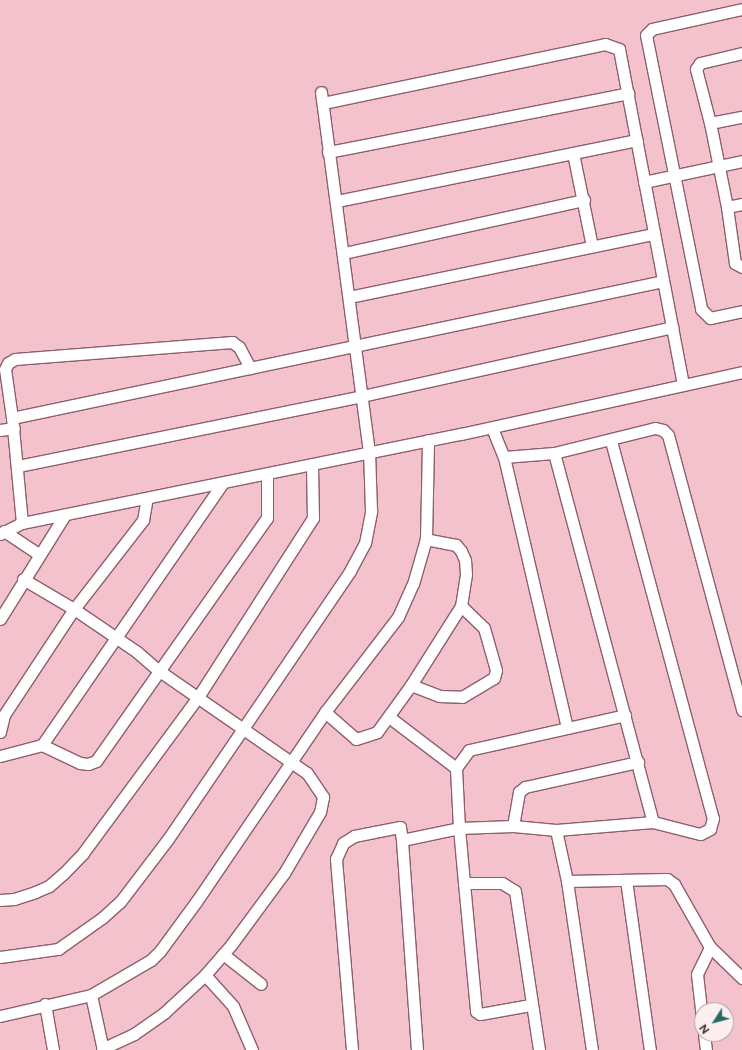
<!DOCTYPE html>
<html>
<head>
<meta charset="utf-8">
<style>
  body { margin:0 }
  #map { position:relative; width:742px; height:1050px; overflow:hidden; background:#f4c2cd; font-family:Raleway,sans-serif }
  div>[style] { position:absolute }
  .roads { filter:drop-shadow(1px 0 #8c606b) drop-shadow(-1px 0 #8c606b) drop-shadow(0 1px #8c606b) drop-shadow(0 -1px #8c606b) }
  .minor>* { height:11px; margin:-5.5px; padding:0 5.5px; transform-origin:5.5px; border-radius:5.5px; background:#fff }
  span { translate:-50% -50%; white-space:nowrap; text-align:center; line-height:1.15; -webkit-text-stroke:3px #fdeef1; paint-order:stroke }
  .north { position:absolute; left:694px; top:1002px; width:40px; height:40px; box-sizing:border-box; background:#fdeef1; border:1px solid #ae9ea1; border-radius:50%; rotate:234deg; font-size:11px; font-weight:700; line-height:16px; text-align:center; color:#38262a }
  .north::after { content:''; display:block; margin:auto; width:14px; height:18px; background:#256d64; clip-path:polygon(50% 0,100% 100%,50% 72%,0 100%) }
</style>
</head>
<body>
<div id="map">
  <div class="roads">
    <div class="minor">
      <i style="left:742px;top:9px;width:92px;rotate:167.5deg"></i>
      <i style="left:652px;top:29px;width:8px;rotate:135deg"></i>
      <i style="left:646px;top:35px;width:279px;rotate:78.6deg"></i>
      <i style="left:701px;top:309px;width:13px;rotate:45deg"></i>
      <i style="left:710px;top:318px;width:33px;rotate:-12deg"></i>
      <i style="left:323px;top:103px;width:288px;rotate:-11.8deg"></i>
      <i style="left:605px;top:44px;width:15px;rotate:20deg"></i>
      <i style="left:619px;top:49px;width:342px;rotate:79.2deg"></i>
      <i style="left:710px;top:123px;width:33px;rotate:-11deg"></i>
      <i style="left:328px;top:152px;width:306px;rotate:-11.1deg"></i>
      <i style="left:573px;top:153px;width:95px;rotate:78.5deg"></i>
      <i style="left:644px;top:182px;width:100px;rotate:-12.1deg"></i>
      <i style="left:337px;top:201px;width:306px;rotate:-11.5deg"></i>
      <i style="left:742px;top:204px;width:15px;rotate:169deg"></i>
      <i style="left:727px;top:207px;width:57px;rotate:81.9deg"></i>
      <i style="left:735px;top:263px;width:8px;rotate:30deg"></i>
      <i style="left:727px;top:207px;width:86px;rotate:-101.4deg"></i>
      <i style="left:710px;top:123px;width:56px;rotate:-104.5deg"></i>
      <i style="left:696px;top:69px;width:7px;rotate:-56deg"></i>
      <i style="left:700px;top:63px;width:43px;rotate:-13.4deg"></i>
      <i style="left:344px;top:253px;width:246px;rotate:-12.5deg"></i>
      <i style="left:349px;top:297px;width:311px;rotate:-11.7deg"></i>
      <i style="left:12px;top:418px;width:665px;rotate:-11.88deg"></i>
      <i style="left:492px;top:428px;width:31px;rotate:68deg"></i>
      <i style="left:504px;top:457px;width:50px;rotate:-4.6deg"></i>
      <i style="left:554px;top:453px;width:104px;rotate:-13.9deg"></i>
      <i style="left:655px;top:428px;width:8px;rotate:14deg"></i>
      <i style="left:663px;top:430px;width:7px;rotate:45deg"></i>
      <i style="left:668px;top:435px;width:285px;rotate:74.9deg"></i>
      <i style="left:0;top:430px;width:14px;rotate:-8deg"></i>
      <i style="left:611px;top:441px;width:391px;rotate:74.9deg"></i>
      <i style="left:713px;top:818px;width:11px;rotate:105deg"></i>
      <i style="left:710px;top:829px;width:11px;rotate:153deg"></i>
      <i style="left:700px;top:834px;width:49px;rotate:-165.7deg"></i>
      <i style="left:653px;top:822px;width:97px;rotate:175.3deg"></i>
      <i style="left:556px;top:830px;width:52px;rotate:77.8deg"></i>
      <i style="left:567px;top:881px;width:100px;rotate:-1.1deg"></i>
      <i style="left:667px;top:879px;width:9px;rotate:36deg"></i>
      <i style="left:674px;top:884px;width:73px;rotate:60.3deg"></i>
      <i style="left:710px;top:947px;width:45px;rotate:44.1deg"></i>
      <i style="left:554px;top:453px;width:382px;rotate:75deg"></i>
      <i style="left:504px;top:457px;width:277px;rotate:76.9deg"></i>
      <i style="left:18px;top:466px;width:351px;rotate:-11.5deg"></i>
      <i style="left:362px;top:396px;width:318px;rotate:-12.5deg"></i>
      <i style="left:22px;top:523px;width:105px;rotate:-95.4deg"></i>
      <i style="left:12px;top:418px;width:49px;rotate:-98.1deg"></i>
      <i style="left:5px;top:369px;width:7px;rotate:-63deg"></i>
      <i style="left:8px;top:363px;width:8px;rotate:-30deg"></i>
      <i style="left:15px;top:359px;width:218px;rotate:-4.5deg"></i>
      <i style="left:232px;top:342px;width:9px;rotate:36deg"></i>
      <i style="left:239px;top:347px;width:24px;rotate:62deg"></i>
      <i style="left:4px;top:531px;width:43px;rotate:33.7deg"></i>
      <i style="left:0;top:534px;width:25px;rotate:-27deg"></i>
      <i style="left:22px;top:523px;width:448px;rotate:-11.5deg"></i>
      <i style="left:461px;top:434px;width:288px;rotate:-12.4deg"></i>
      <i style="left:23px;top:579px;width:59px;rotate:30.5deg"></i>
      <i style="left:74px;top:609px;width:76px;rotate:34.3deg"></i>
      <i style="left:137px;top:652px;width:28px;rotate:41deg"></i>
      <i style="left:158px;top:670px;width:181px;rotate:34.7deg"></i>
      <i style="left:307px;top:773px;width:29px;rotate:56deg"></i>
      <i style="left:323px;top:797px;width:15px;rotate:101deg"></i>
      <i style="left:320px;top:812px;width:71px;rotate:120.5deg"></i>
      <i style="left:284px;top:873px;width:89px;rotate:126.4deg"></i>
      <i style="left:231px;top:945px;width:40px;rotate:131deg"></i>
      <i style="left:205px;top:975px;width:56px;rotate:137.2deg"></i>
      <i style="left:164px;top:1013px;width:37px;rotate:145deg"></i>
      <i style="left:134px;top:1034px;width:35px;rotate:155deg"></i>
      <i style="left:0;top:619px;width:121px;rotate:-58.1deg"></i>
      <i style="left:411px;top:685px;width:30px;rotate:21deg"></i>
      <i style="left:439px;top:696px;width:23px;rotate:2deg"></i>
      <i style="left:462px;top:697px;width:37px;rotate:-31deg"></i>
      <i style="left:494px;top:678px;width:8px;rotate:-76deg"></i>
      <i style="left:496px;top:670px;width:44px;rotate:-105.9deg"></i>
      <i style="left:484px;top:628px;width:32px;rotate:-136deg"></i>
      <i style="left:325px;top:712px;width:41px;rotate:41.1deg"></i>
      <i style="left:356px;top:739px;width:22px;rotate:-18deg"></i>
      <i style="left:377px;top:732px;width:58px;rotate:-54.1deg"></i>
      <i style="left:411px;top:685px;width:93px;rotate:-57.7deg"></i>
      <i style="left:461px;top:606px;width:32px;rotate:-81deg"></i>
      <i style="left:466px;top:574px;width:14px;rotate:-94deg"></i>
      <i style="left:465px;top:560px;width:10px;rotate:-114deg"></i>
      <i style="left:461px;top:551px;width:8px;rotate:-130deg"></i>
      <i style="left:456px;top:545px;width:31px;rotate:-169deg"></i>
      <i style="left:389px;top:717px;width:84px;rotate:37.3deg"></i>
      <i style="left:0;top:732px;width:17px;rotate:-77deg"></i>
      <i style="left:4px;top:715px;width:127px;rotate:-56.6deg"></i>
      <i style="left:74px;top:609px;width:113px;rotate:-52.2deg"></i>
      <i style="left:143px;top:520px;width:22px;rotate:-80deg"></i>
      <i style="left:42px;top:745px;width:318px;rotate:-55.4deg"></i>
      <i style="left:0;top:756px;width:43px;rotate:-14.7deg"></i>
      <i style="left:42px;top:745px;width:42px;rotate:25.3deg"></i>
      <i style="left:80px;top:763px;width:8px;rotate:7deg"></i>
      <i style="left:88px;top:764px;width:9px;rotate:-21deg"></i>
      <i style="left:96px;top:761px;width:297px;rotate:-54.9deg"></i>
      <i style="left:267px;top:518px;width:44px;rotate:-90deg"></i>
      <i style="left:513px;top:826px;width:54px;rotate:177.9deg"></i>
      <i style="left:459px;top:828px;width:60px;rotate:-92.9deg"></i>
      <i style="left:456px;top:768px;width:22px;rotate:-54deg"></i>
      <i style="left:469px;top:750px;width:160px;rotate:-12.6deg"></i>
      <i style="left:556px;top:830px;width:43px;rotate:-174.7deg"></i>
      <i style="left:513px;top:826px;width:35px;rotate:-80deg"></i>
      <i style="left:519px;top:792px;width:8px;rotate:-40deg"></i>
      <i style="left:525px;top:787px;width:116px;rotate:-12.5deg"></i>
      <i style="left:626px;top:880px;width:172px;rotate:82deg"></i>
      <i style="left:567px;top:881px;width:171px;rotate:81.6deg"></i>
      <i style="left:464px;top:883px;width:129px;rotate:84.6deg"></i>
      <i style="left:476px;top:1011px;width:5px;rotate:37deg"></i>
      <i style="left:480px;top:1014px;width:51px;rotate:-10.2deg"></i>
      <i style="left:0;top:900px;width:14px;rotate:-4deg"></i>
      <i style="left:14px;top:899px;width:22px;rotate:-18deg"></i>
      <i style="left:35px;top:892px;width:15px;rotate:-23deg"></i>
      <i style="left:49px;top:886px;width:18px;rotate:-41deg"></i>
      <i style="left:63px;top:874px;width:29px;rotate:-46deg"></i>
      <i style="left:83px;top:853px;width:194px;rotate:-53.6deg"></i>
      <i style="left:198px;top:697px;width:213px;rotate:-57.3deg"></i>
      <i style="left:313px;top:518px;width:54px;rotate:-91.1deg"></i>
      <i style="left:223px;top:954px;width:48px;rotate:38.3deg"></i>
      <i style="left:0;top:957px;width:59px;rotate:-7.9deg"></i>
      <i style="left:58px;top:949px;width:54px;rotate:-35.2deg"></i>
      <i style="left:102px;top:918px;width:24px;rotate:-42deg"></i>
      <i style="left:120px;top:902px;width:79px;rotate:-52.7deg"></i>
      <i style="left:168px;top:839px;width:324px;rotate:-55.8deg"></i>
      <i style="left:350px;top:571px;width:32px;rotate:-62deg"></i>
      <i style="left:365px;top:543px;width:33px;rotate:-79deg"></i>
      <i style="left:371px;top:511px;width:59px;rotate:-91.9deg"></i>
      <i style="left:369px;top:452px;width:363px;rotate:-97.6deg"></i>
      <i style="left:205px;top:975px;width:42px;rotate:47.9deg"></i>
      <i style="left:233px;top:1006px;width:48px;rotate:66.6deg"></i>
      <i style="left:91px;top:995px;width:56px;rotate:77.7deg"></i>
      <i style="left:45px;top:1004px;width:47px;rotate:80.1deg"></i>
      <i style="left:0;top:1016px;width:93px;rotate:-13deg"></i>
      <i style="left:91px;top:995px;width:69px;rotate:-30.3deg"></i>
      <i style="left:151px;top:960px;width:13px;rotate:-45deg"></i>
      <i style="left:160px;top:951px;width:61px;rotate:-53.7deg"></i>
      <i style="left:196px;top:902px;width:230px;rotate:-55.8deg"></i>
      <i style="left:325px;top:712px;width:120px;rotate:-52.5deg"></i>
      <i style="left:398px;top:617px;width:36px;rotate:-66deg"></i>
      <i style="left:413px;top:584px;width:47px;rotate:-73.9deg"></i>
      <i style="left:426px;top:539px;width:99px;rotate:-88.8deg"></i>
      <i style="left:702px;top:1018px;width:44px;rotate:-96.5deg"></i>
      <i style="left:697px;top:974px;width:30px;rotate:-64deg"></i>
      <i style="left:704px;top:1034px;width:16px;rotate:83deg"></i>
      <i style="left:352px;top:1050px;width:192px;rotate:-94.8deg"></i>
      <i style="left:336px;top:859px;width:17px;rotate:-66deg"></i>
      <i style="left:343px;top:843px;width:13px;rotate:-32deg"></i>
      <i style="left:354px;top:836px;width:47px;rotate:-11.1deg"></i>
      <i style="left:400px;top:827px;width:13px;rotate:81deg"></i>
      <i style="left:417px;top:1050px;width:211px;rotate:-94.1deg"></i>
      <i style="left:402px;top:840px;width:58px;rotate:-11.9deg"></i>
      <i style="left:459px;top:828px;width:55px;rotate:84.8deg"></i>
      <i style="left:464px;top:883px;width:38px"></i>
      <i style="left:502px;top:883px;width:15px;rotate:32deg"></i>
      <i style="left:515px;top:891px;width:161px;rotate:81.4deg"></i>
    </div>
  </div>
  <div class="north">N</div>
</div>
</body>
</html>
